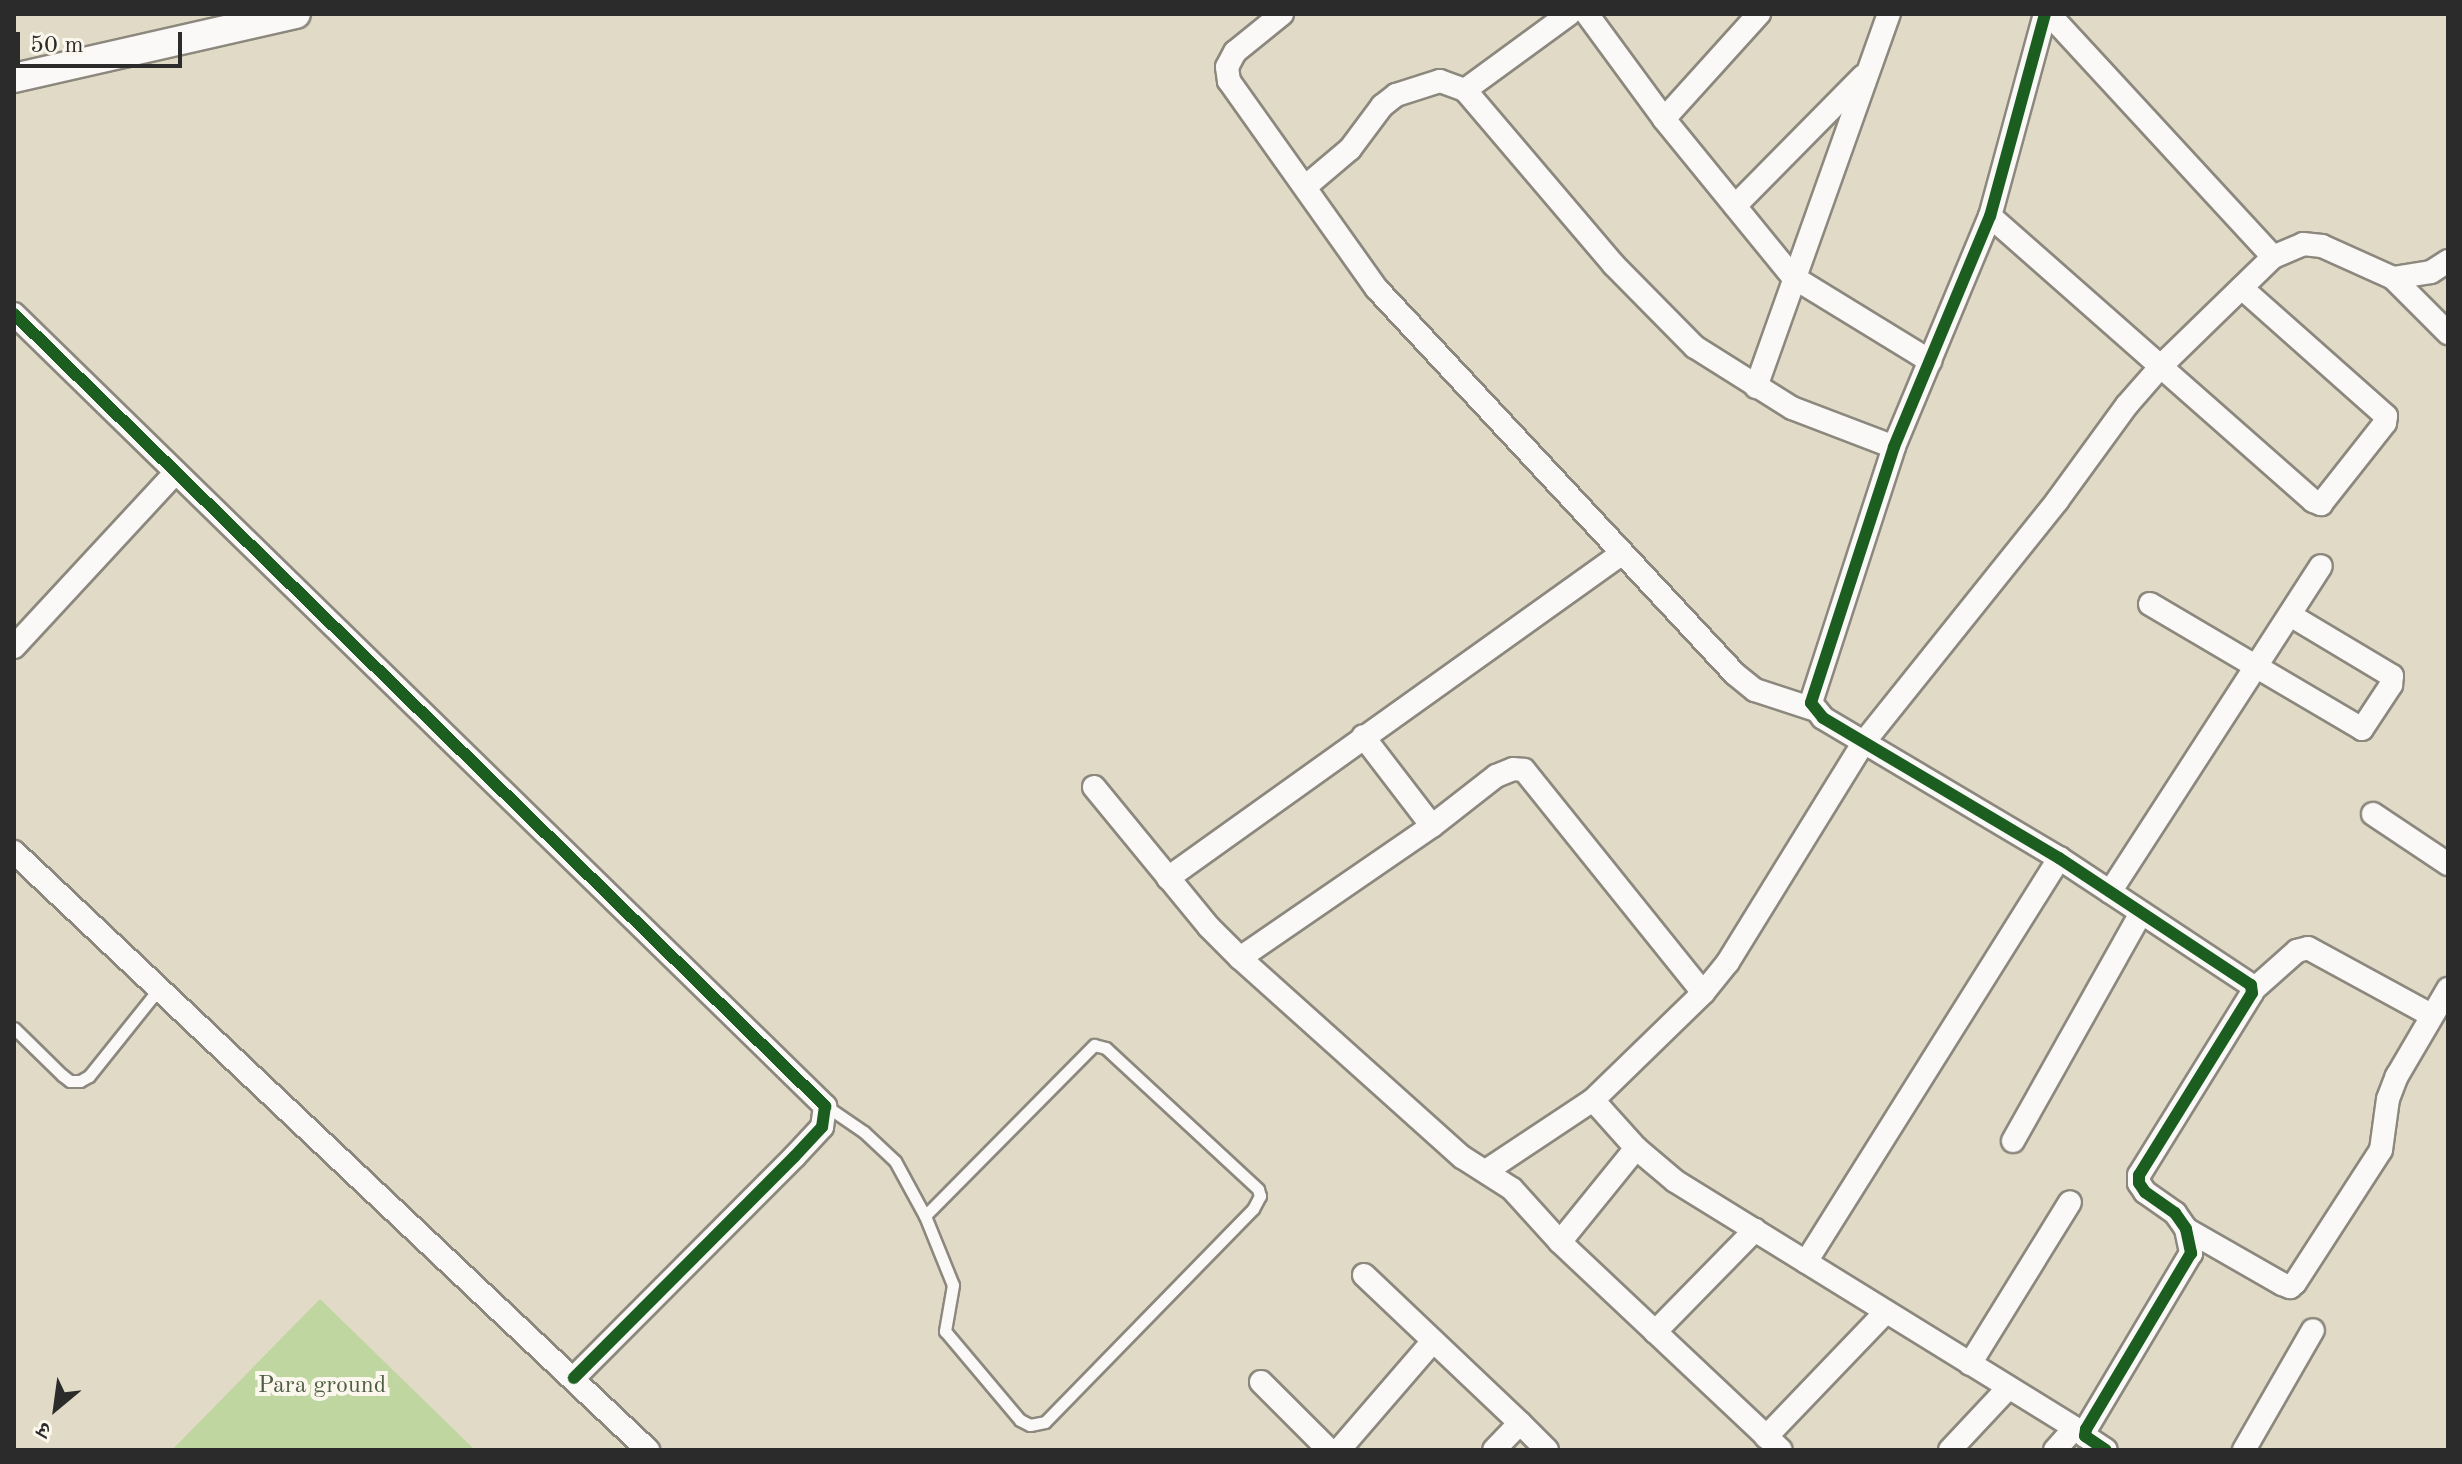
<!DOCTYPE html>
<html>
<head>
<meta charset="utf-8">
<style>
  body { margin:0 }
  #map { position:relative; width:2462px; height:1464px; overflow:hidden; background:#e1dac7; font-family:"Old Standard TT","Noto Serif Devanagari",serif }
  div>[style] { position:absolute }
  .green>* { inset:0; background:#bfd6a1 }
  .roads { filter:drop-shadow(2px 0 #8c887e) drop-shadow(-2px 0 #8c887e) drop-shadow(0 2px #8c887e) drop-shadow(0 -2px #8c887e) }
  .service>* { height:11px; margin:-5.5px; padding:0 5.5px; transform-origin:5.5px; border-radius:5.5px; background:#faf9f7 }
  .minor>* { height:22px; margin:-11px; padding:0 11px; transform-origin:11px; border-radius:11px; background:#faf9f7 }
  .tertiary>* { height:28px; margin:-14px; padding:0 14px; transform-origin:14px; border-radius:14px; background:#faf9f7 }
  .cycleway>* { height:12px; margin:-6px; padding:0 6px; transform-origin:6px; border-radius:6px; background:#1b5e20 }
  span { translate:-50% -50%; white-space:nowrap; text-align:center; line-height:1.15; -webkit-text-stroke:8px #fbf7ec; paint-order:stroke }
  .park-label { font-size:24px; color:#4f5d45 }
  .frame { position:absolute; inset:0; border:16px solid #2b2b2b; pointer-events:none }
  .north { position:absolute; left:16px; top:1368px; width:80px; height:80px; -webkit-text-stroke:6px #fbf7ec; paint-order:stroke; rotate:209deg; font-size:22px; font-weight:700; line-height:32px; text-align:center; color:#2b2b2b }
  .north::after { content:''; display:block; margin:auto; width:28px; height:36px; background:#2b2b2b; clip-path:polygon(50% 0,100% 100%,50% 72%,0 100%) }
  .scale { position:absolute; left:16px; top:32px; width:166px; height:36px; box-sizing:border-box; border:4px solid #2b2b2b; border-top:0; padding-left:10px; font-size:24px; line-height:28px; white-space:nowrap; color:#2b2b2b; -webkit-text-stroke:6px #fbf7ec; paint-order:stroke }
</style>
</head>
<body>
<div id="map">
  <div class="green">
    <i style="clip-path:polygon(320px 1299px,475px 1450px,172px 1450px)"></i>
  </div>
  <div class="roads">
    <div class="service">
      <i style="left:14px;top:1028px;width:67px;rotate:44.4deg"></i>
      <i style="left:62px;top:1075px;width:10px;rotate:37deg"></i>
      <i style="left:70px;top:1081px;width:10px"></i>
      <i style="left:80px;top:1081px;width:10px;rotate:-29deg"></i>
      <i style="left:89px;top:1076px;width:110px;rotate:-51.3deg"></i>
      <i style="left:826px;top:1106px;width:46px;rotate:34.4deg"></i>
      <i style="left:864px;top:1132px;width:42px;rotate:43.1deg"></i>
      <i style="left:895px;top:1161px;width:63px;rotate:61.4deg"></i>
      <i style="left:925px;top:1216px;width:74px;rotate:67.9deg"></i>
      <i style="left:953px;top:1285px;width:47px;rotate:99.9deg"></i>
      <i style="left:945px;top:1331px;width:116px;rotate:49.9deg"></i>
      <i style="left:1020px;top:1420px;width:11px;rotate:27deg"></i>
      <i style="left:1030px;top:1425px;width:15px;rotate:-11deg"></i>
      <i style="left:1045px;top:1422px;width:298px;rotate:-45.7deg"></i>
      <i style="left:1253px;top:1209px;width:15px;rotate:-62deg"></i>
      <i style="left:1260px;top:1196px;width:7px;rotate:-106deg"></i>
      <i style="left:1258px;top:1189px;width:207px;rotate:-137.2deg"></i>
      <i style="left:1106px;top:1048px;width:12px;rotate:-166deg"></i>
      <i style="left:1094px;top:1045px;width:240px;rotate:134.7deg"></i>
    </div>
    <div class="minor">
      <i style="left:1282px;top:14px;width:60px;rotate:141deg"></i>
      <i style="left:1235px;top:52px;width:17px;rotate:118deg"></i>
      <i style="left:1227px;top:67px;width:14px;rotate:82deg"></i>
      <i style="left:1229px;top:81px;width:255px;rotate:54.6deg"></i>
      <i style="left:1377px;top:289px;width:526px;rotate:47.08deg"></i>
      <i style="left:1735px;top:674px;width:26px;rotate:39deg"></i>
      <i style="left:1755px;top:690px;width:61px;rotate:18.1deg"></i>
      <i style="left:1569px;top:14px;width:129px;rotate:143.8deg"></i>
      <i style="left:1465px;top:90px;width:230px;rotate:49.6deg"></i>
      <i style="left:1614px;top:265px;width:115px;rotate:45.4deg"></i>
      <i style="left:1695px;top:347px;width:115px;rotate:32.2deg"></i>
      <i style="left:1792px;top:408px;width:109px;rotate:20.9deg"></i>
      <i style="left:1587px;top:14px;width:130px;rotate:53.7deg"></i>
      <i style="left:1664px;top:119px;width:204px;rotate:50.8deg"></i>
      <i style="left:1793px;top:277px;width:161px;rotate:31.5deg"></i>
      <i style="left:2045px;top:14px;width:209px;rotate:105.2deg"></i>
      <i style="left:1990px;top:216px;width:250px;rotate:112.6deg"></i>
      <i style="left:1894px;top:447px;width:269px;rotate:108deg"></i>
      <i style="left:1811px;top:703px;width:19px;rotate:51deg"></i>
      <i style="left:1823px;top:718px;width:274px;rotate:30.7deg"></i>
      <i style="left:2059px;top:858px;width:230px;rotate:33.5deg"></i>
      <i style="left:2251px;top:985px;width:8px;rotate:83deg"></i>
      <i style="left:2252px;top:993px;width:214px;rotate:121.8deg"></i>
      <i style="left:2139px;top:1175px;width:8px;rotate:90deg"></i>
      <i style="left:2139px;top:1183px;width:11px;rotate:56deg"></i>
      <i style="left:2145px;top:1192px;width:37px;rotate:35deg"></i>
      <i style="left:2175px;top:1213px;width:19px;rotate:55deg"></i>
      <i style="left:2186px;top:1229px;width:25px;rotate:78deg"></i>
      <i style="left:2191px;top:1253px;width:205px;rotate:120.8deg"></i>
      <i style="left:2086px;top:1429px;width:7px;rotate:98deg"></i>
      <i style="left:2085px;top:1436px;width:25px;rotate:34deg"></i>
      <i style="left:2049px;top:14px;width:330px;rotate:47.3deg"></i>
      <i style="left:1664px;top:119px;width:142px;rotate:-47.9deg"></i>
      <i style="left:1305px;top:187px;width:59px;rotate:-40.2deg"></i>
      <i style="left:1350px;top:149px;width:54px;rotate:-53.3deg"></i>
      <i style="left:1382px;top:106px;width:18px;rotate:-38deg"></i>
      <i style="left:1396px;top:95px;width:46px;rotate:-17.7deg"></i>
      <i style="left:1440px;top:81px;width:27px;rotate:20deg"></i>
      <i style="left:1735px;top:206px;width:182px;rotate:-45.4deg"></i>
      <i style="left:1990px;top:216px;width:431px;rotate:41.4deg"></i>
      <i style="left:2313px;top:501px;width:9px;rotate:21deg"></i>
      <i style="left:2321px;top:504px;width:103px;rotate:-51.7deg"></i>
      <i style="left:2385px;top:423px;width:7px;rotate:-82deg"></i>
      <i style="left:2386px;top:416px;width:193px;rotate:-138.4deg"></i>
      <i style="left:2393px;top:278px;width:78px;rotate:45deg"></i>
      <i style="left:14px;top:314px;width:1134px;rotate:44.32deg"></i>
      <i style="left:825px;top:1106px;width:21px;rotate:98deg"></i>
      <i style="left:822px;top:1127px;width:41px;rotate:133deg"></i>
      <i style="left:794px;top:1157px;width:312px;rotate:134.9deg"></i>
      <i style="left:1756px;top:387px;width:396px;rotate:-70.4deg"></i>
      <i style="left:2150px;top:604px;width:246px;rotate:30.5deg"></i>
      <i style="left:2362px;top:729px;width:53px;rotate:-56.6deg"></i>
      <i style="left:2391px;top:685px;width:9px;rotate:-84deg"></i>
      <i style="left:2392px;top:676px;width:119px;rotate:-149.1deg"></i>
      <i style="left:14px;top:647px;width:238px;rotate:-47.2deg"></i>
      <i style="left:1094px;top:787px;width:181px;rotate:50.6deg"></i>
      <i style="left:1209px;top:927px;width:44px;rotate:45deg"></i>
      <i style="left:1240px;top:958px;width:298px;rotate:41.9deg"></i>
      <i style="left:1462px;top:1157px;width:59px;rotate:32.6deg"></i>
      <i style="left:1512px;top:1189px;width:72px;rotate:47.8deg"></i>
      <i style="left:1560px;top:1242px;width:303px;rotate:43.3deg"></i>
      <i style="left:2373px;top:814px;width:90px;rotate:33.7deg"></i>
      <i style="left:1432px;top:826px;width:81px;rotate:-38deg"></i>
      <i style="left:1496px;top:776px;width:18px;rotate:-22deg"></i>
      <i style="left:1513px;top:769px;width:11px;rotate:5deg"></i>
      <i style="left:1524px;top:770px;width:286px;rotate:51.2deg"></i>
      <i style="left:14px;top:852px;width:872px;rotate:43.33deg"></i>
      <i style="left:1168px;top:878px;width:557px;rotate:-35.57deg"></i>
      <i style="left:2110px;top:892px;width:388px;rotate:-57.1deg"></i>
      <i style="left:1240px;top:958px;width:233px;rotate:-34.5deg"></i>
      <i style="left:1432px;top:826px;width:113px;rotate:-127.5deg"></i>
      <i style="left:2253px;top:990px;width:59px;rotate:-41.6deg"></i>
      <i style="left:2297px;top:951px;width:11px;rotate:-15deg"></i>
      <i style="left:2308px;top:948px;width:140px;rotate:28.6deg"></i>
      <i style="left:1593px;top:1100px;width:64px;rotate:48.1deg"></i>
      <i style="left:1636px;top:1148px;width:51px;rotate:40.2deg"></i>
      <i style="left:1675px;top:1181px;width:481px;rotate:31.7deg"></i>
      <i style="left:2013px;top:1141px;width:261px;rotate:-60.7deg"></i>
      <i style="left:1486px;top:1171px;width:128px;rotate:-33.6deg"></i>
      <i style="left:1593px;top:1100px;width:153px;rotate:-44.2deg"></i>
      <i style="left:1703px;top:993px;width:40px;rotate:-51deg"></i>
      <i style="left:1728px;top:962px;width:259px;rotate:-58.3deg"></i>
      <i style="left:1864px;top:742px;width:309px;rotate:-51.3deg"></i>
      <i style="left:2057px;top:501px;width:119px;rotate:-53.9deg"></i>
      <i style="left:2127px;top:405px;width:53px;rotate:-48.8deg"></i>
      <i style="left:2162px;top:365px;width:155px;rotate:-44.2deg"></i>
      <i style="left:2273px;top:257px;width:33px;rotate:-23deg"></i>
      <i style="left:2303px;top:244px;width:19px;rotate:6deg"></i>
      <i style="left:2322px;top:246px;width:78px;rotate:24.3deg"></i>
      <i style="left:2393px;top:278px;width:38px;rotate:-9deg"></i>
      <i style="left:2431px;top:272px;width:20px;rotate:-33deg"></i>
      <i style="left:2186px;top:1229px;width:111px;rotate:29.8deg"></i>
      <i style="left:2282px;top:1284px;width:9px;rotate:21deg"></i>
      <i style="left:2290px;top:1287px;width:6px;rotate:-39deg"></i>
      <i style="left:2295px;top:1283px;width:158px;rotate:-57.1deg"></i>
      <i style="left:2381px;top:1150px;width:51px;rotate:-82.2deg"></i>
      <i style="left:2388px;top:1099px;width:25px;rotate:-69deg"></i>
      <i style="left:2397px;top:1076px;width:101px;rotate:-59.6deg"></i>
      <i style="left:1560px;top:1242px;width:121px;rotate:-51deg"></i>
      <i style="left:1806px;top:1262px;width:477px;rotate:-57.9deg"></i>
      <i style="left:1364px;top:1275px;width:215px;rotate:43.5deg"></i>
      <i style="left:1520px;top:1423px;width:37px;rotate:134deg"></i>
      <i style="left:1655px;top:1332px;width:143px;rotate:-45.6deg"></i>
      <i style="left:1970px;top:1364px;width:190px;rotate:-58.3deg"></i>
      <i style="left:1261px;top:1382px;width:96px;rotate:45deg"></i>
      <i style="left:1520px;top:1423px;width:38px;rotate:45deg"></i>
      <i style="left:1766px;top:1437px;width:173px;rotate:-46.2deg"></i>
      <i style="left:1339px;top:1450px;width:144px;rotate:-49.2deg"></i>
      <i style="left:1950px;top:1450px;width:85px;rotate:-46.9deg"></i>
      <i style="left:2055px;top:1450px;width:27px;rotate:-48deg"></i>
      <i style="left:2244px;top:1450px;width:138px;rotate:-60.1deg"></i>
    </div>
    <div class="tertiary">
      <i style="left:14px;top:78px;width:289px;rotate:-12.8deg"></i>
    </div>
  </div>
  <div class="cycleway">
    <i style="left:2045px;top:14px;width:209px;rotate:105.2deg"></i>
    <i style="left:1990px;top:216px;width:250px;rotate:112.6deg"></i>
    <i style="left:1894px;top:447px;width:269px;rotate:108deg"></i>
    <i style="left:1811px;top:703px;width:19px;rotate:51deg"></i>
    <i style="left:1823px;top:718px;width:274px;rotate:30.7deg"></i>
    <i style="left:2059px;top:858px;width:230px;rotate:33.5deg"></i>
    <i style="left:2251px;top:985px;width:8px;rotate:83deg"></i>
    <i style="left:2252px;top:993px;width:214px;rotate:121.8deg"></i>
    <i style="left:2139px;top:1175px;width:8px;rotate:90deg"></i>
    <i style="left:2139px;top:1183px;width:11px;rotate:56deg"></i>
    <i style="left:2145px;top:1192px;width:37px;rotate:35deg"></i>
    <i style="left:2175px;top:1213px;width:19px;rotate:55deg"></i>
    <i style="left:2186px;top:1229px;width:25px;rotate:78deg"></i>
    <i style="left:2191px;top:1253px;width:205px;rotate:120.8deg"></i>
    <i style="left:2086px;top:1429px;width:7px;rotate:98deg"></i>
    <i style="left:2085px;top:1436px;width:25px;rotate:34deg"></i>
    <i style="left:14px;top:314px;width:1134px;rotate:44.32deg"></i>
    <i style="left:825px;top:1106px;width:21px;rotate:98deg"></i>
    <i style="left:822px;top:1127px;width:41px;rotate:133deg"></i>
    <i style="left:794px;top:1157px;width:312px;rotate:134.9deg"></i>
  </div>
  <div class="park-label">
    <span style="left:322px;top:1387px">Para ground</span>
  </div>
  <div class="frame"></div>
  <div class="north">उ</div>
  <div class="scale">50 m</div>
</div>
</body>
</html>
